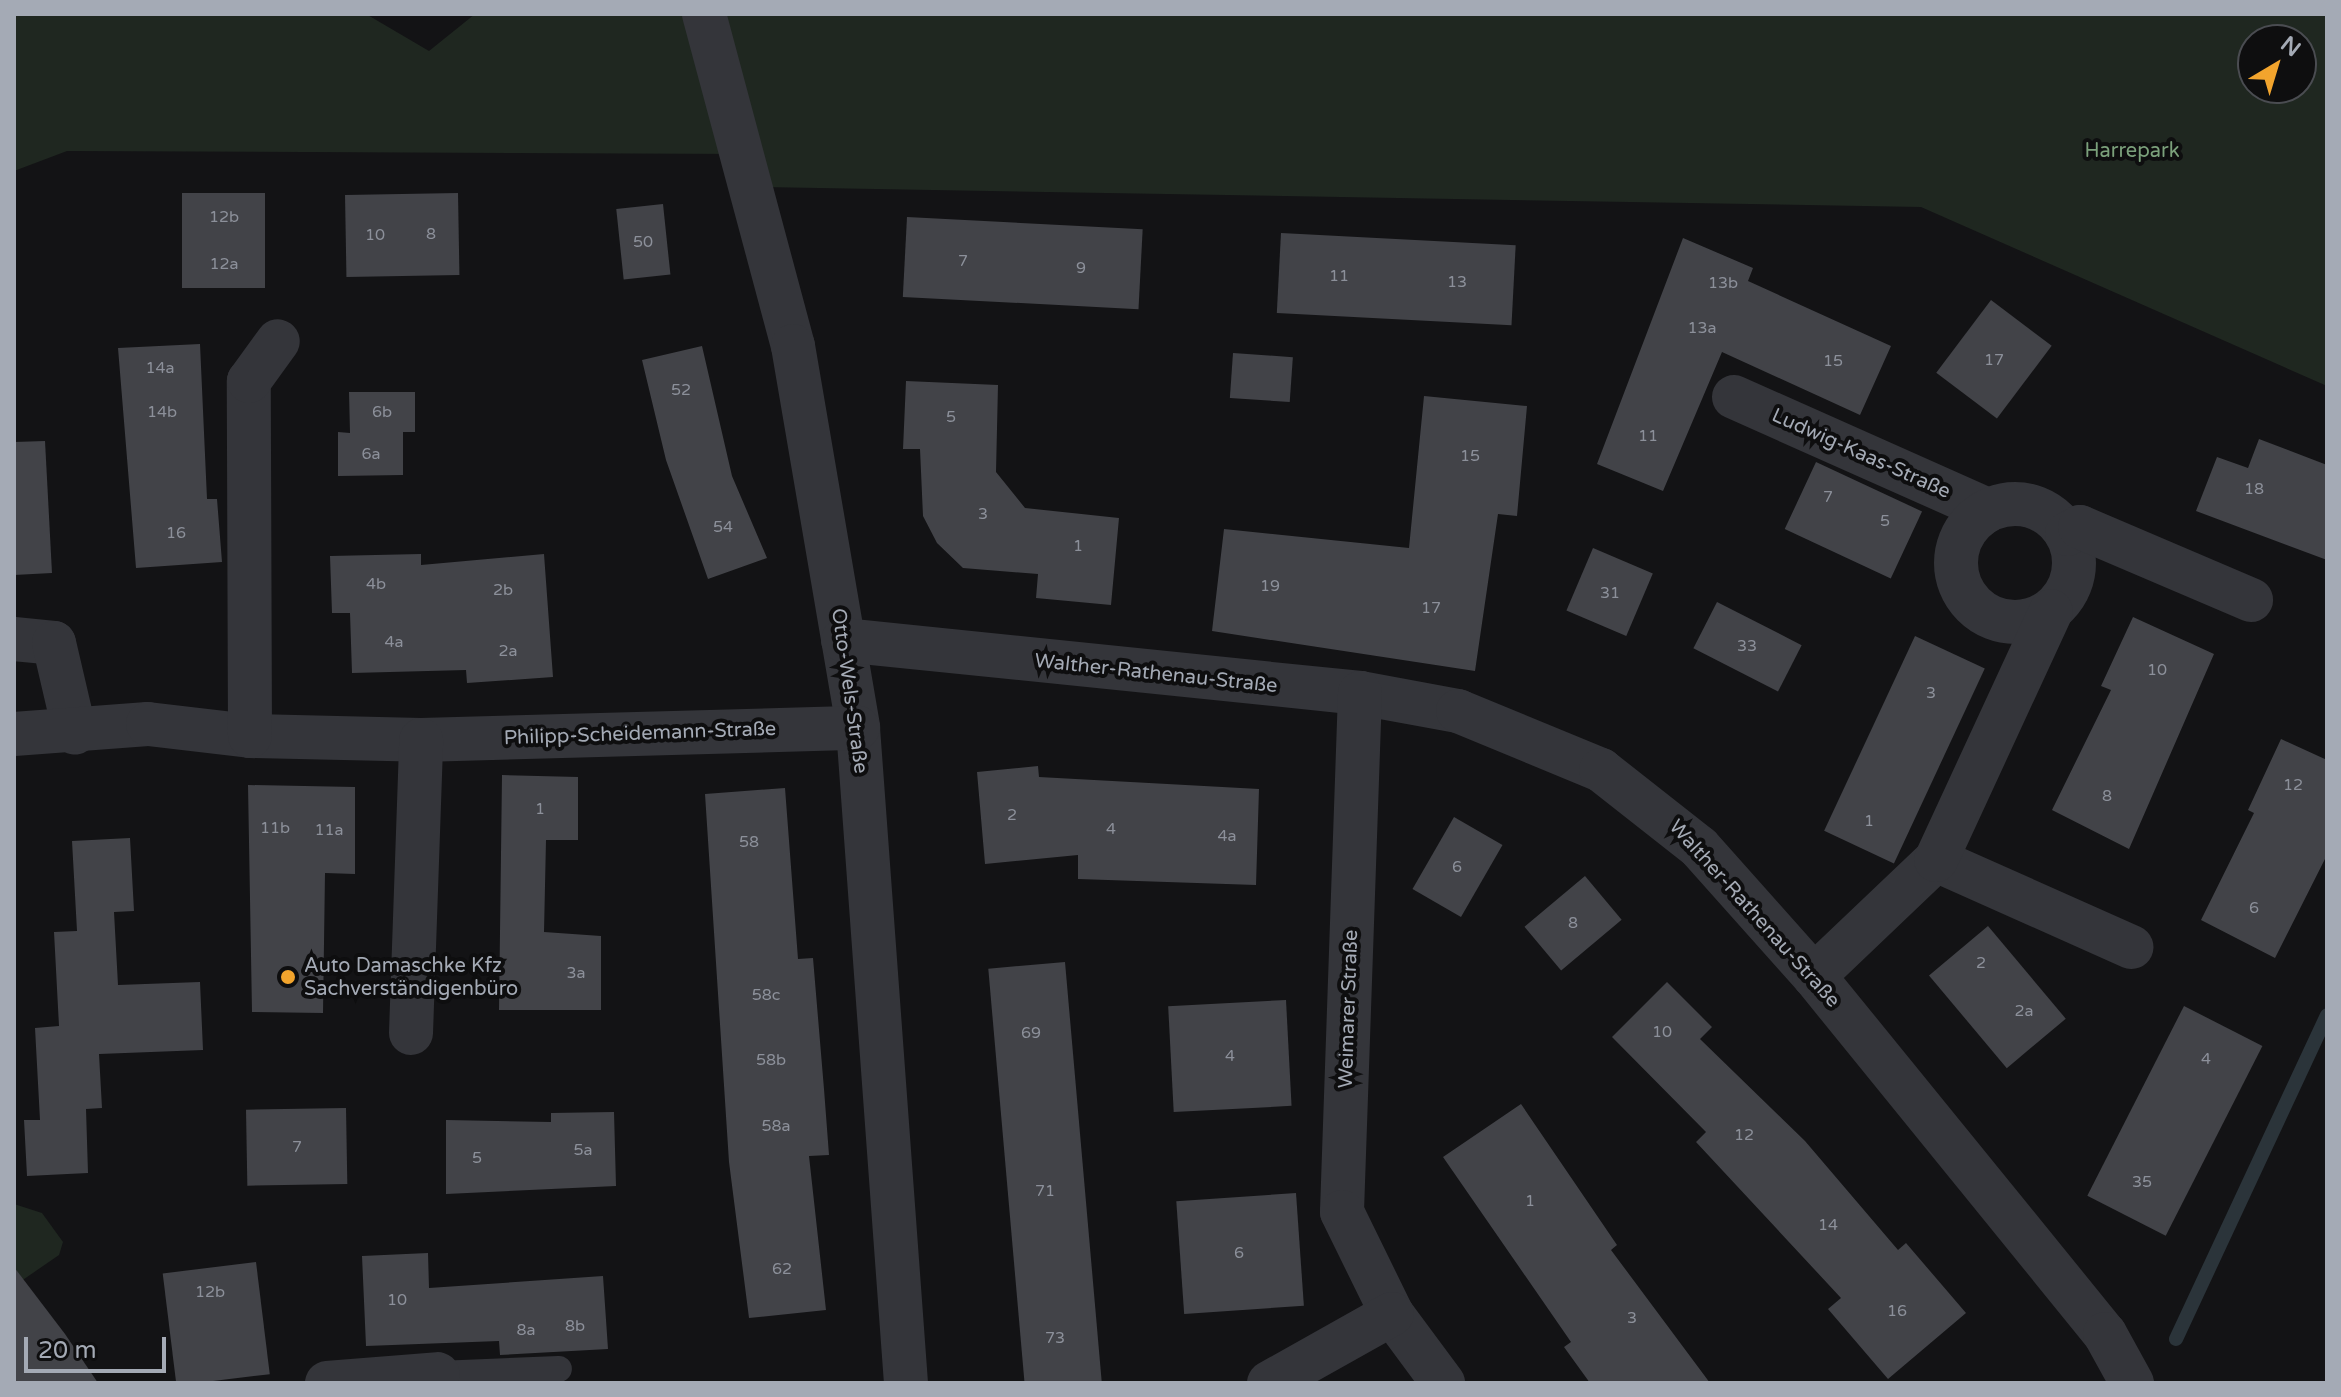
<!DOCTYPE html>
<html>
<head>
<meta charset="utf-8">
<style>
  body { margin:0 }
  #map { position:relative; width:2341px; height:1397px; overflow:hidden; background:#131315; font-family:"Varela Round",sans-serif }
  div>[style] { position:absolute }
  .green>* { inset:0; background:#1f2720 }
  .stream>* { height:14px; margin:-7px; padding:0 7px; transform-origin:7px; border-radius:7px; background:#2b343a }
  .building>* { inset:0; background:#424348; transform-origin:0 0 }
  .lane>* { height:26px; margin:-13px; padding:0 13px; transform-origin:13px; border-radius:13px; background:#34353a }
  .street>* { height:44px; margin:-22px; padding:0 22px; transform-origin:22px; border-radius:22px; background:#34353a }
  .street>.ring { margin:-22px; padding:0; box-sizing:content-box; background:none; border:44px solid #34353a; border-radius:50% }
  .dots>* { width:22px; height:22px; translate:-50% -50%; box-sizing:border-box; border:4px solid #0e0e0f; border-radius:50% }
  span { translate:-50% -50%; white-space:nowrap; text-align:center; line-height:1.15; -webkit-text-stroke:8px #0e0e0f; paint-order:stroke }
  .number-label { font-size:16px; color:#8c909a }
  .number-label span { -webkit-text-stroke-width:0 }
  .park-label { font-size:20px; color:#7ba07b }
  .street-label { font-size:20px; color:#a4aab5 }
  .poi-label { font-size:20px; color:#a4aab5 }
  .left { translate:0 -50%; text-align:left }
  .frame { position:absolute; inset:0; border:16px solid #a4aab5; pointer-events:none }
  .north { position:absolute; left:2237px; top:24px; width:80px; height:80px; box-sizing:border-box; background:#0e0e0f; border:2px solid #4a4c51; border-radius:50%; rotate:38deg; font-size:22px; font-weight:700; line-height:32px; text-align:center; color:#a4aab5 }
  .north::after { content:''; display:block; margin:auto; width:28px; height:36px; background:#f2a42d; clip-path:polygon(50% 0,100% 100%,50% 72%,0 100%) }
  .scale { position:absolute; left:24px; top:1337px; width:142px; height:36px; box-sizing:border-box; border:4px solid #a4aab5; border-top:0; padding-left:10px; font-size:24px; line-height:28px; white-space:nowrap; color:#a4aab5; -webkit-text-stroke:6px #0e0e0f; paint-order:stroke }
</style>
</head>
<body>
<div id="map">
  <div class="green">
    <i style="clip-path:polygon(evenodd,14px 14px,366px 14px,429px 51px,475px 14px,2327px 14px,2327px 386px,1921px 207px,755px 187px,746px 154px,67px 151px,14px 171px,14px 14px,2253px 40px,2301px 40px,2301px 88px,2253px 88px,2253px 40px)"></i>
    <i style="clip-path:polygon(14px 1204px,42px 1213px,63px 1242px,59px 1255px,14px 1286px)"></i>
  </div>
  <div class="stream">
    <i style="left:2176px;top:1339px;width:357px;rotate:-65deg"></i>
  </div>
  <div class="building">
    <i style="left:182px;top:193px;width:83px;height:95px"></i>
    <i style="left:458px;top:193px;width:82px;height:113px;rotate:89deg"></i>
    <i style="left:663px;top:204px;width:71px;height:47px;rotate:84deg"></i>
    <i style="left:907px;top:217px;width:236px;height:80px;rotate:3deg"></i>
    <i style="left:1281px;top:233px;width:235px;height:80px;rotate:3deg"></i>
    <i style="clip-path:polygon(1683px 238px,1753px 268px,1748px 281px,1891px 346px,1860px 415px,1722px 352px,1663px 491px,1597px 464px)"></i>
    <i style="left:1991px;top:300px;width:76px;height:91px;rotate:37deg"></i>
    <i style="clip-path:polygon(200px 344px,207px 499px,217px 499px,222px 562px,136px 568px,118px 348px)"></i>
    <i style="clip-path:polygon(702px 346px,732px 476px,767px 558px,708px 579px,666px 460px,642px 360px)"></i>
    <i style="left:1233px;top:353px;width:60px;height:45px;rotate:4deg"></i>
    <i style="clip-path:polygon(906px 381px,998px 385px,996px 472px,1025px 508px,1119px 518px,1111px 605px,1036px 598px,1038px 574px,963px 568px,937px 543px,923px 516px,920px 449px,903px 449px)"></i>
    <i style="clip-path:polygon(349px 392px,415px 392px,415px 432px,403px 432px,403px 475px,338px 476px,338px 432px,350px 433px)"></i>
    <i style="clip-path:polygon(1424px 396px,1527px 406px,1517px 516px,1498px 514px,1475px 671px,1212px 631px,1224px 529px,1409px 548px)"></i>
    <i style="clip-path:polygon(2259px 439px,2327px 465px,2327px 560px,2196px 511px,2217px 457px,2248px 468px)"></i>
    <i style="clip-path:polygon(45px 441px,52px 573px,14px 575px,14px 442px)"></i>
    <i style="left:1816px;top:462px;width:117px;height:74px;rotate:25deg"></i>
    <i style="left:1593px;top:548px;width:65px;height:68px;rotate:23deg"></i>
    <i style="clip-path:polygon(421px 554px,421px 565px,544px 554px,553px 677px,467px 683px,466px 670px,352px 673px,350px 613px,332px 613px,330px 556px)"></i>
    <i style="left:1717px;top:602px;width:95px;height:52px;rotate:27deg"></i>
    <i style="clip-path:polygon(2133px 617px,2214px 654px,2129px 849px,2052px 810px,2111px 690px,2101px 686px)"></i>
    <i style="left:1915px;top:636px;width:77px;height:215px;rotate:25deg"></i>
    <i style="clip-path:polygon(2281px 739px,2327px 760px,2327px 855px,2275px 958px,2201px 920px,2254px 813px,2248px 810px)"></i>
    <i style="clip-path:polygon(1038px 766px,1039px 777px,1259px 789px,1256px 885px,1078px 879px,1078px 855px,985px 864px,977px 772px)"></i>
    <i style="clip-path:polygon(502px 775px,578px 777px,578px 840px,546px 840px,544px 932px,601px 936px,601px 1010px,499px 1010px)"></i>
    <i style="clip-path:polygon(248px 785px,355px 787px,355px 874px,325px 873px,323px 1013px,252px 1012px)"></i>
    <i style="clip-path:polygon(785px 788px,798px 959px,813px 958px,824px 1089px,829px 1155px,809px 1156px,826px 1310px,749px 1318px,729px 1162px,705px 794px)"></i>
    <i style="left:1454px;top:817px;width:56px;height:83px;rotate:30deg"></i>
    <i style="clip-path:polygon(130px 838px,134px 911px,114px 912px,118px 985px,200px 982px,203px 1050px,99px 1054px,102px 1108px,86px 1109px,88px 1173px,27px 1176px,24px 1120px,40px 1120px,35px 1028px,59px 1026px,54px 932px,77px 931px,72px 841px)"></i>
    <i style="left:1585px;top:876px;width:57px;height:79px;rotate:50deg"></i>
    <i style="left:1988px;top:926px;width:121px;height:77px;rotate:50deg"></i>
    <i style="left:1065px;top:962px;width:423px;height:77px;rotate:85deg"></i>
    <i style="clip-path:polygon(1667px 982px,1712px 1027px,1700px 1039px,1805px 1141px,1898px 1250px,1906px 1243px,1966px 1313px,1888px 1379px,1828px 1309px,1841px 1298px,1696px 1142px,1706px 1132px,1612px 1037px)"></i>
    <i style="left:1286px;top:1000px;width:106px;height:118px;rotate:87deg"></i>
    <i style="left:2184px;top:1006px;width:88px;height:213px;rotate:27deg"></i>
    <i style="clip-path:polygon(1521px 1104px,1617px 1245px,1611px 1250px,1710px 1383px,1590px 1383px,1564px 1347px,1571px 1342px,1443px 1157px)"></i>
    <i style="left:346px;top:1108px;width:76px;height:100px;rotate:89deg"></i>
    <i style="clip-path:polygon(614px 1112px,616px 1186px,446px 1194px,446px 1120px,551px 1122px,551px 1113px)"></i>
    <i style="left:1296px;top:1193px;width:113px;height:120px;rotate:86deg"></i>
    <i style="clip-path:polygon(428px 1253px,429px 1288px,603px 1276px,608px 1349px,500px 1355px,499px 1341px,366px 1346px,362px 1256px)"></i>
    <i style="left:256px;top:1262px;width:113px;height:94px;rotate:83deg"></i>
    <i style="clip-path:polygon(14px 1267px,65px 1334px,98px 1383px,14px 1383px)"></i>
  </div>
  <div class="lane">
    <i style="left:438px;top:1374px;width:121px;rotate:-2.4deg"></i>
  </div>
  <div class="street">
    <i style="left:704px;top:14px;width:344px;rotate:75deg"></i>
    <i style="left:793px;top:346px;width:387px;rotate:80.3deg"></i>
    <i style="left:858px;top:728px;width:657px;rotate:85.81deg"></i>
    <i style="left:1734px;top:397px;width:278px;rotate:24deg"></i>
    <i class="ring" style="left:1956px;top:504px;width:74px;height:74px"></i>
    <i style="left:2067px;top:534px;width:15px;rotate:-28deg"></i>
    <i style="left:2080px;top:527px;width:186px;rotate:23.1deg"></i>
    <i style="left:14px;top:639px;width:40px;rotate:5.7deg"></i>
    <i style="left:54px;top:643px;width:92px;rotate:76.9deg"></i>
    <i style="left:843px;top:640px;width:520px;rotate:5.85deg"></i>
    <i style="left:1360px;top:693px;width:100px;rotate:10.4deg"></i>
    <i style="left:1458px;top:711px;width:155px;rotate:22.4deg"></i>
    <i style="left:1601px;top:770px;width:125px;rotate:38.2deg"></i>
    <i style="left:1699px;top:847px;width:173px;rotate:48.3deg"></i>
    <i style="left:1814px;top:976px;width:461px;rotate:50.9deg"></i>
    <i style="left:2105px;top:1334px;width:56px;rotate:61.1deg"></i>
    <i style="left:1360px;top:693px;width:519px;rotate:91.99deg"></i>
    <i style="left:1342px;top:1212px;width:114px;rotate:63.9deg"></i>
    <i style="left:1392px;top:1314px;width:86px;rotate:53.5deg"></i>
    <i style="left:14px;top:734px;width:134px;rotate:-4.3deg"></i>
    <i style="left:148px;top:724px;width:103px;rotate:6.7deg"></i>
    <i style="left:250px;top:736px;width:171px;rotate:1.3deg"></i>
    <i style="left:421px;top:740px;width:437px;rotate:-1.6deg"></i>
    <i style="left:250px;top:736px;width:355px;rotate:-90.2deg"></i>
    <i style="left:249px;top:381px;width:49px;rotate:-54.1deg"></i>
    <i style="left:1936px;top:860px;width:214px;rotate:24deg"></i>
    <i style="left:1814px;top:976px;width:168px;rotate:-43.6deg"></i>
    <i style="left:1936px;top:860px;width:274px;rotate:-65.2deg"></i>
    <i style="left:411px;top:1033px;width:293px;rotate:-88deg"></i>
    <i style="left:327px;top:1383px;width:111px;rotate:-4.6deg"></i>
    <i style="left:1269px;top:1383px;width:141px;rotate:-29.3deg"></i>
  </div>
  <div class="dots">
    <i style="left:288px;top:977px;background:#f2a42d"></i>
  </div>
  <div class="number-label">
    <span style="left:224px;top:217px">12b</span>
    <span style="left:431px;top:234px">8</span>
    <span style="left:375px;top:235px">10</span>
    <span style="left:643px;top:242px">50</span>
    <span style="left:963px;top:261px">7</span>
    <span style="left:224px;top:264px">12a</span>
    <span style="left:1081px;top:268px">9</span>
    <span style="left:1339px;top:276px">11</span>
    <span style="left:1457px;top:282px">13</span>
    <span style="left:1723px;top:283px">13b</span>
    <span style="left:1702px;top:328px">13a</span>
    <span style="left:1994px;top:360px">17</span>
    <span style="left:1833px;top:361px">15</span>
    <span style="left:160px;top:368px">14a</span>
    <span style="left:681px;top:390px">52</span>
    <span style="left:162px;top:412px">14b</span>
    <span style="left:382px;top:412px">6b</span>
    <span style="left:951px;top:417px">5</span>
    <span style="left:1648px;top:436px">11</span>
    <span style="left:371px;top:454px">6a</span>
    <span style="left:1470px;top:456px">15</span>
    <span style="left:2254px;top:489px">18</span>
    <span style="left:1828px;top:497px">7</span>
    <span style="left:983px;top:514px">3</span>
    <span style="left:1885px;top:521px">5</span>
    <span style="left:723px;top:527px">54</span>
    <span style="left:176px;top:533px">16</span>
    <span style="left:1078px;top:546px">1</span>
    <span style="left:376px;top:584px">4b</span>
    <span style="left:1270px;top:586px">19</span>
    <span style="left:503px;top:590px">2b</span>
    <span style="left:1610px;top:593px">31</span>
    <span style="left:1431px;top:608px">17</span>
    <span style="left:394px;top:642px">4a</span>
    <span style="left:1747px;top:646px">33</span>
    <span style="left:508px;top:651px">2a</span>
    <span style="left:2157px;top:670px">10</span>
    <span style="left:1931px;top:693px">3</span>
    <span style="left:2293px;top:785px">12</span>
    <span style="left:2107px;top:796px">8</span>
    <span style="left:540px;top:809px">1</span>
    <span style="left:1012px;top:815px">2</span>
    <span style="left:1869px;top:821px">1</span>
    <span style="left:275px;top:828px">11b</span>
    <span style="left:1111px;top:829px">4</span>
    <span style="left:329px;top:830px">11a</span>
    <span style="left:1227px;top:836px">4a</span>
    <span style="left:749px;top:842px">58</span>
    <span style="left:1457px;top:867px">6</span>
    <span style="left:2254px;top:908px">6</span>
    <span style="left:1573px;top:923px">8</span>
    <span style="left:1981px;top:963px">2</span>
    <span style="left:576px;top:973px">3a</span>
    <span style="left:766px;top:995px">58c</span>
    <span style="left:2024px;top:1011px">2a</span>
    <span style="left:1662px;top:1032px">10</span>
    <span style="left:1031px;top:1033px">69</span>
    <span style="left:1230px;top:1056px">4</span>
    <span style="left:2206px;top:1059px">4</span>
    <span style="left:771px;top:1060px">58b</span>
    <span style="left:776px;top:1126px">58a</span>
    <span style="left:1744px;top:1135px">12</span>
    <span style="left:297px;top:1147px">7</span>
    <span style="left:583px;top:1150px">5a</span>
    <span style="left:477px;top:1158px">5</span>
    <span style="left:2142px;top:1182px">35</span>
    <span style="left:1045px;top:1191px">71</span>
    <span style="left:1530px;top:1201px">1</span>
    <span style="left:1828px;top:1225px">14</span>
    <span style="left:1239px;top:1253px">6</span>
    <span style="left:782px;top:1269px">62</span>
    <span style="left:210px;top:1292px">12b</span>
    <span style="left:397px;top:1300px">10</span>
    <span style="left:1897px;top:1311px">16</span>
    <span style="left:1632px;top:1318px">3</span>
    <span style="left:575px;top:1326px">8b</span>
    <span style="left:526px;top:1330px">8a</span>
    <span style="left:1055px;top:1338px">73</span>
  </div>
  <div class="park-label">
    <span style="left:2132px;top:151px">Harrepark</span>
  </div>
  <div class="street-label">
    <span style="left:1861px;top:454px;rotate:24deg">Ludwig-Kaas-Straße</span>
    <span style="left:1156px;top:674px;rotate:6deg">Walther-Rathenau-Straße</span>
    <span style="left:849px;top:691px;rotate:82deg">Otto-Wels-Straße</span>
    <span style="left:640px;top:734px;rotate:-2deg">Philipp-Scheidemann-Straße</span>
    <span style="left:1754px;top:914px;rotate:48deg">Walther-Rathenau-Straße</span>
    <span style="left:1349px;top:1009px;rotate:-88deg">Weimarer Straße</span>
  </div>
  <div class="poi-label">
    <span class="left" style="left:304px;top:978px">Auto Damaschke Kfz<br>Sachverständigenbüro</span>
  </div>
  <div class="frame"></div>
  <div class="north">N</div>
  <div class="scale">20 m</div>
</div>
</body>
</html>
